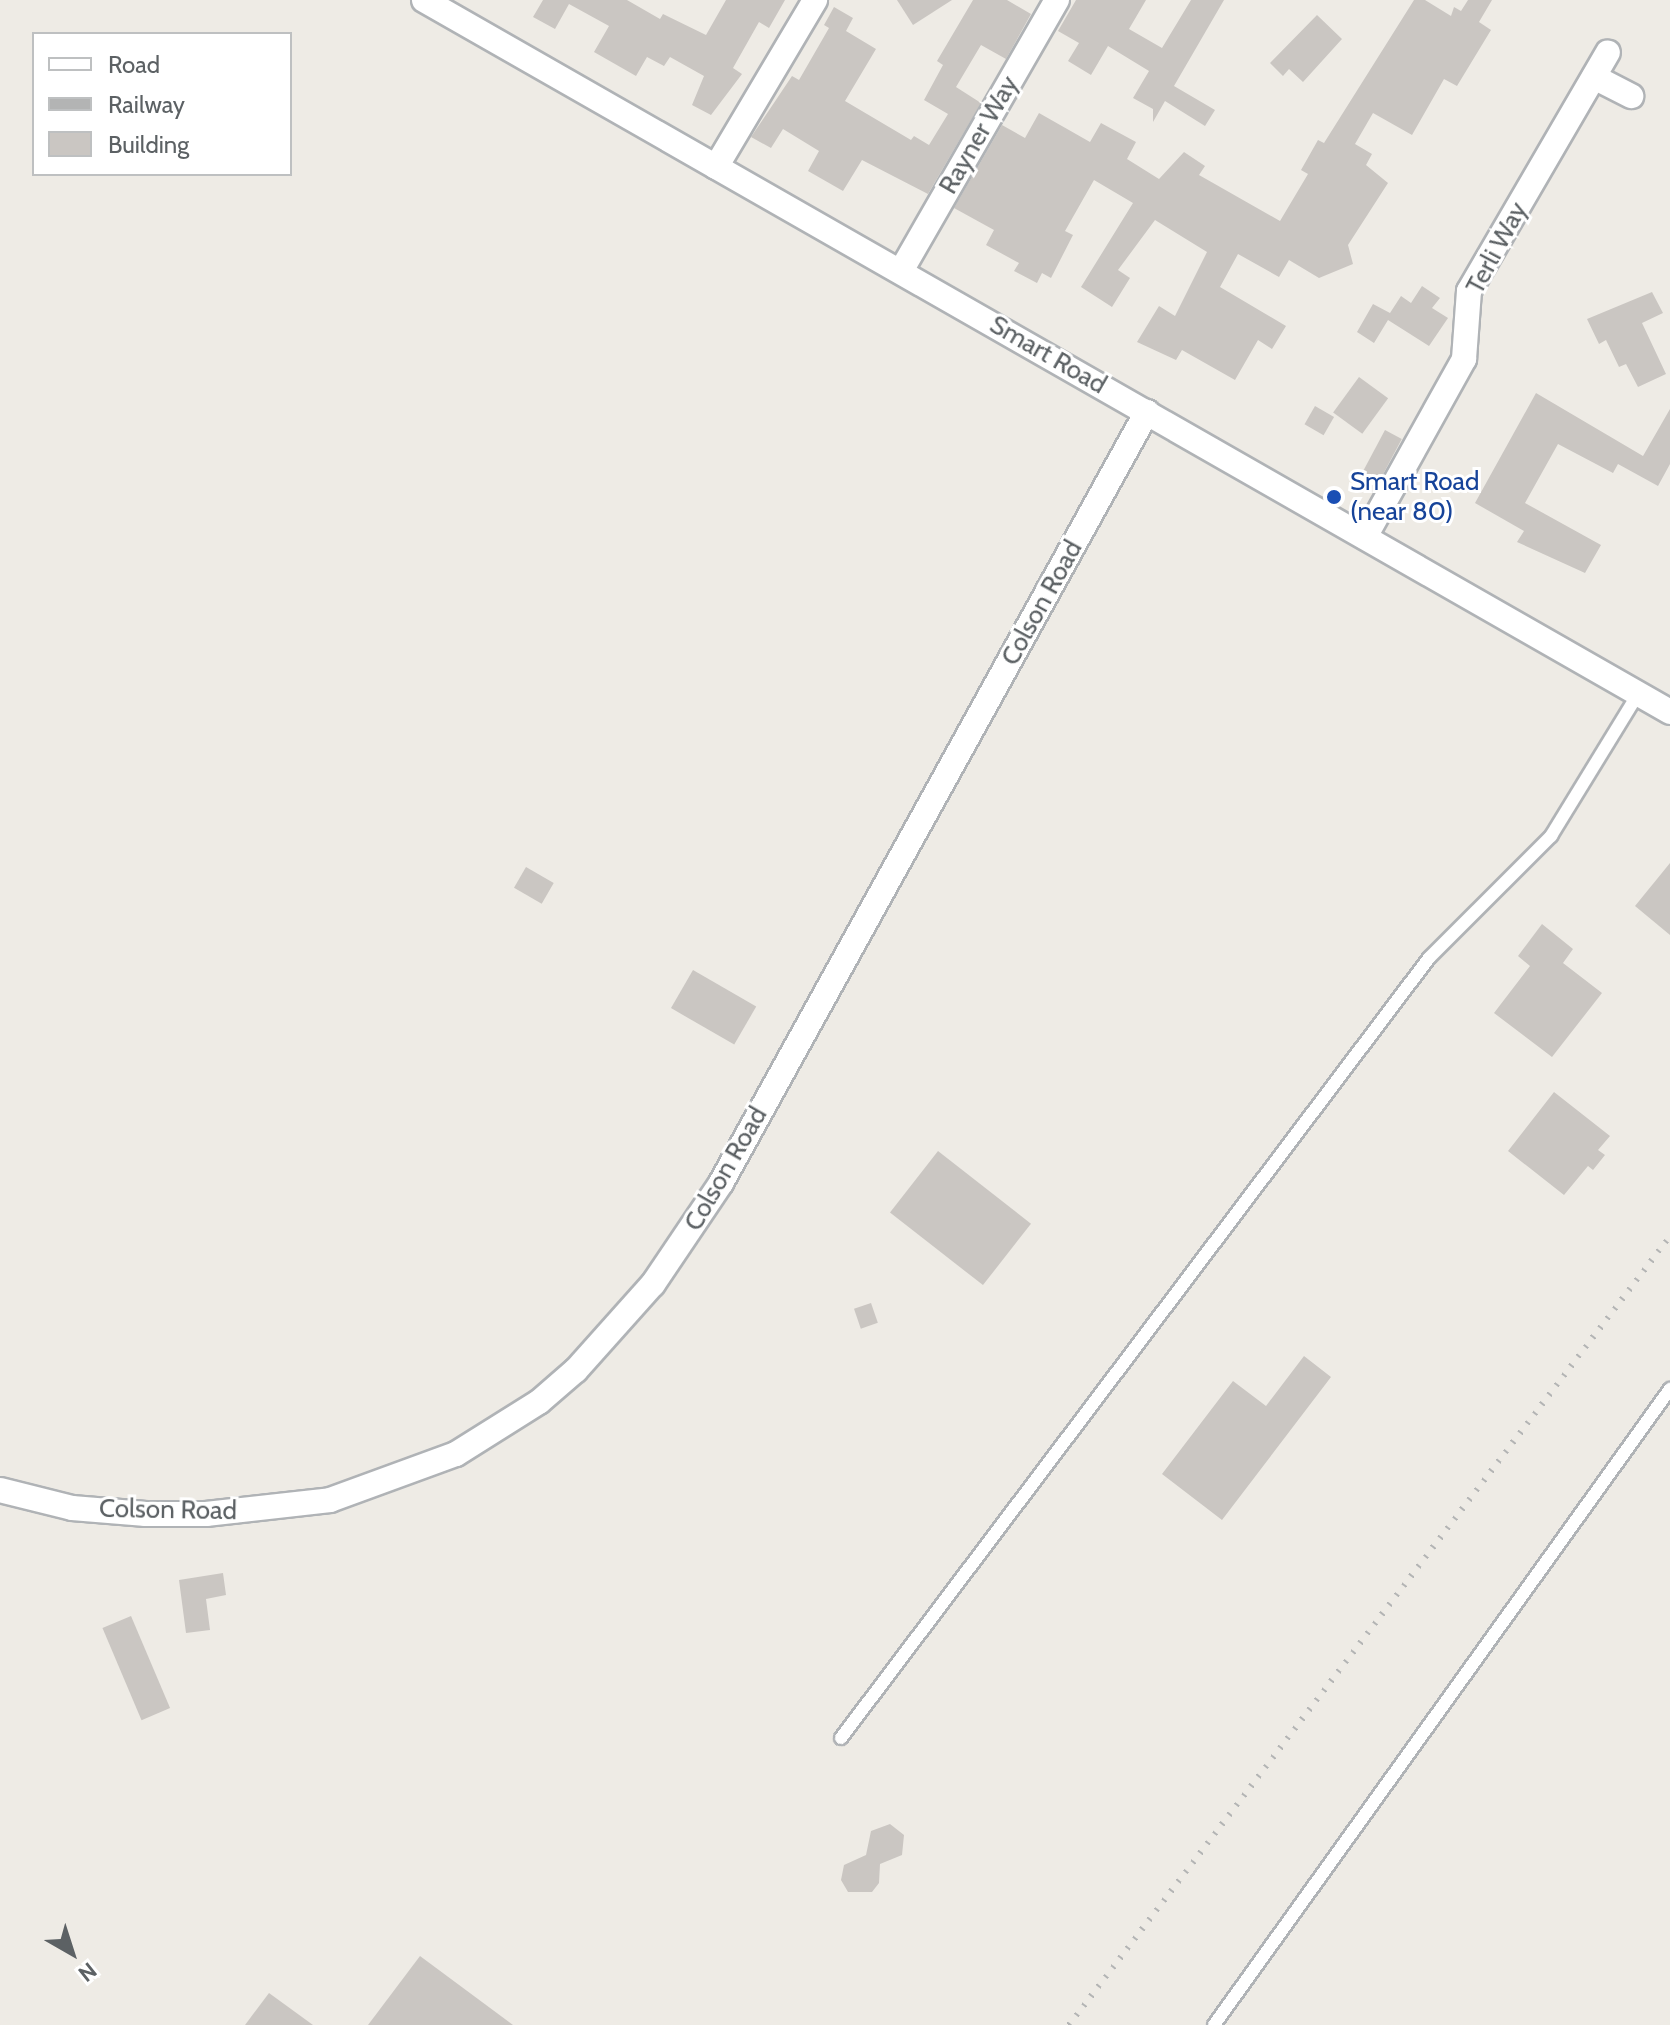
<!DOCTYPE html>
<html>
<head>
<meta charset="utf-8">
<style>
  body { margin:0 }
  #map { position:relative; width:1670px; height:2025px; overflow:hidden; background:#eeebe5; font-family:Cabin,sans-serif }
  div>[style] { position:absolute }
  .building>* { inset:0; background:#cac6c2; transform-origin:0 0 }
  .roads { filter:drop-shadow(2px 0 #b0b3b6) drop-shadow(-2px 0 #b0b3b6) drop-shadow(0 2px #b0b3b6) drop-shadow(0 -2px #b0b3b6) }
  .service>* { height:12px; margin:-6px; padding:0 6px; transform-origin:6px; border-radius:6px; background:#fff }
  .minor>* { height:24px; margin:-12px; padding:0 12px; transform-origin:12px; border-radius:12px; background:#fff }
  .rail>* { height:6px; margin-top:-3px; transform-origin:0; background:repeating-linear-gradient(90deg,#b3b4b4 0 2px,transparent 0 12px) }
  .dots>* { width:22px; height:22px; translate:-50% -50%; box-sizing:border-box; border:4px solid #fff; border-radius:50% }
  span { translate:-50% -50%; white-space:nowrap; text-align:center; line-height:1.15; -webkit-text-stroke:6px #fff; paint-order:stroke }
  .street-label { font-size:26px; color:#5c6164 }
  .transit-label { font-size:26px; color:#164399 }
  .left { translate:0 -50%; text-align:left }
  .legend { position:absolute; left:32px; top:32px; width:260px; height:144px; box-sizing:border-box; background:#fff; border:2px solid #bec0c1; margin:0; padding:10px 14px; list-style:none; font-size:24px; color:#5c6164 }
  .legend li { display:flex; align-items:center; gap:16px; height:40px }
  .legend b { width:40px; border:2px solid #bec0c1 }
  .north { position:absolute; left:32px; top:1913px; width:80px; height:80px; -webkit-text-stroke:6px #fff; paint-order:stroke; rotate:141deg; font-size:22px; font-weight:700; line-height:32px; text-align:center; color:#5c6164 }
  .north::after { content:''; display:block; margin:auto; width:28px; height:36px; background:#5c6164; clip-path:polygon(50% 0,100% 100%,50% 72%,0 100%) }
</style>
</head>
<body>
<div id="map">
  <div class="building">
    <i style="clip-path:polygon(543px 0,627px 0,660px 19px,663px 14px,706px 35px,726px 0,785px 0,769px 28px,759px 22px,733px 68px,742px 74px,711px 115px,692px 105px,704px 76px,670px 57px,664px 66px,647px 57px,636px 76px,594px 52px,609px 26px,569px 4px,555px 29px,533px 17px)"></i>
    <i style="clip-path:polygon(897px 0,952px 0,913px 25px)"></i>
    <i style="clip-path:polygon(973px 0,1007px 0,1031px 14px,1006px 59px,981px 45px,956px 87px,981px 103px,928px 194px,862px 160px,843px 191px,808px 171px,819px 151px,783px 129px,771px 148px,751px 137px,792px 76px,799px 80px,829px 28px,824px 25px,834px 7px,853px 18px,846px 31px,876px 49px,845px 101px,911px 140px,914px 136px,929px 145px,948px 114px,924px 100px,943px 65px,937px 61px)"></i>
    <i style="clip-path:polygon(1076px 0,1146px 0,1129px 29px,1162px 48px,1191px 0,1224px 0,1174px 86px,1215px 110px,1205px 126px,1165px 101px,1153px 122px,1153px 109px,1133px 98px,1149px 71px,1108px 46px,1091px 75px,1068px 61px,1079px 43px,1058px 31px)"></i>
    <i style="clip-path:polygon(1414px 0,1425px 0,1451px 16px,1454px 7px,1461px 11px,1468px 0,1492px 0,1479px 22px,1491px 30px,1457px 86px,1444px 79px,1412px 135px,1373px 113px,1355px 144px,1372px 154px,1366px 165px,1388px 183px,1348px 245px,1353px 264px,1319px 278px,1289px 260px,1279px 277px,1238px 254px,1220px 287px,1286px 326px,1272px 349px,1258px 340px,1235px 380px,1182px 350px,1176px 360px,1137px 342px,1159px 306px,1175px 316px,1207px 252px,1155px 220px,1118px 270px,1130px 278px,1112px 307px,1081px 287px,1133px 203px,1094px 180px,1065px 231px,1073px 235px,1051px 278px,1042px 273px,1037px 283px,1014px 271px,1019px 263px,986px 245px,994px 230px,954px 208px,1002px 125px,1025px 138px,1039px 113px,1090px 142px,1101px 123px,1136px 142px,1127px 159px,1159px 179px,1184px 152px,1205px 166px,1199px 175px,1280px 221px,1308px 174px,1301px 170px,1318px 140px,1324px 143px)"></i>
    <i style="clip-path:polygon(1317px 15px,1342px 39px,1303px 82px,1289px 69px,1283px 76px,1270px 63px)"></i>
    <i style="clip-path:polygon(1422px 286px,1440px 298px,1432px 308px,1448px 318px,1429px 346px,1388px 320px,1374px 343px,1357px 332px,1373px 304px,1390px 313px,1401px 296px,1411px 303px)"></i>
    <i style="clip-path:polygon(1652px 292px,1663px 313px,1642px 323px,1666px 374px,1638px 387px,1626px 364px,1619px 367px,1606px 340px,1599px 344px,1587px 319px)"></i>
    <i style="left:1359px;top:377px;width:36px;height:44px;rotate:36deg"></i>
    <i style="clip-path:polygon(1536px 393px,1643px 456px,1670px 409px,1670px 464px,1658px 486px,1618px 464px,1613px 473px,1558px 444px,1525px 503px,1601px 545px,1585px 573px,1517px 542px,1524px 531px,1475px 503px)"></i>
    <i style="left:1315px;top:406px;width:22px;height:21px;rotate:30deg"></i>
    <i style="left:1385px;top:430px;width:19px;height:61px;rotate:28deg"></i>
    <i style="clip-path:polygon(1670px 863px,1670px 935px,1635px 906px)"></i>
    <i style="left:526px;top:867px;width:32px;height:24px;rotate:30deg"></i>
    <i style="clip-path:polygon(1542px 924px,1573px 949px,1563px 963px,1602px 993px,1552px 1057px,1494px 1013px,1530px 966px,1518px 956px)"></i>
    <i style="left:693px;top:970px;width:73px;height:44px;rotate:30deg"></i>
    <i style="clip-path:polygon(1554px 1092px,1610px 1136px,1598px 1150px,1605px 1155px,1593px 1170px,1588px 1166px,1564px 1195px,1508px 1151px)"></i>
    <i style="left:938px;top:1151px;width:118px;height:78px;rotate:38deg"></i>
    <i style="left:871px;top:1303px;width:21px;height:18px;rotate:71deg"></i>
    <i style="clip-path:polygon(1304px 1356px,1331px 1377px,1222px 1520px,1162px 1474px,1233px 1381px,1266px 1406px)"></i>
    <i style="clip-path:polygon(223px 1573px,226px 1595px,206px 1599px,210px 1630px,186px 1633px,179px 1580px)"></i>
    <i style="left:131px;top:1616px;width:100px;height:31px;rotate:67deg"></i>
    <i style="clip-path:polygon(890px 1824px,904px 1835px,902px 1855px,880px 1864px,879px 1883px,872px 1892px,848px 1892px,841px 1880px,844px 1865px,866px 1855px,871px 1831px)"></i>
    <i style="clip-path:polygon(420px 1956px,513px 2025px,368px 2025px)"></i>
    <i style="clip-path:polygon(269px 1993px,313px 2025px,245px 2025px)"></i>
  </div>
  <div class="roads">
    <div class="service">
      <i style="left:841px;top:1738px;width:977px;rotate:-52.99deg"></i>
      <i style="left:1429px;top:958px;width:173px;rotate:-45deg"></i>
      <i style="left:1551px;top:836px;width:167px;rotate:-58.5deg"></i>
      <i style="left:1214px;top:2025px;width:783px;rotate:-54.36deg"></i>
    </div>
    <div class="minor">
      <i style="left:424px;top:0;width:1435px;rotate:29.74deg"></i>
      <i style="left:1594px;top:77px;width:42px;rotate:27.2deg"></i>
      <i style="left:716px;top:167px;width:194px;rotate:-59.3deg"></i>
      <i style="left:901px;top:271px;width:313px;rotate:-60.1deg"></i>
      <i style="left:1365px;top:537px;width:204px;rotate:-60.9deg"></i>
      <i style="left:1464px;top:359px;width:68px;rotate:-85.8deg"></i>
      <i style="left:1469px;top:291px;width:276px;rotate:-59.8deg"></i>
      <i style="left:0;top:1490px;width:74px;rotate:14deg"></i>
      <i style="left:72px;top:1508px;width:74px;rotate:4.6deg"></i>
      <i style="left:146px;top:1514px;width:60px"></i>
      <i style="left:206px;top:1514px;width:125px;rotate:-6.4deg"></i>
      <i style="left:330px;top:1500px;width:134px;rotate:-20.1deg"></i>
      <i style="left:456px;top:1454px;width:98px;rotate:-32.1deg"></i>
      <i style="left:539px;top:1402px;width:49px;rotate:-40.9deg"></i>
      <i style="left:576px;top:1370px;width:115px;rotate:-48.2deg"></i>
      <i style="left:653px;top:1284px;width:122px;rotate:-56deg"></i>
      <i style="left:721px;top:1183px;width:881px;rotate:-61.08deg"></i>
    </div>
  </div>
  <div class="rail">
    <i style="left:1069px;top:2025px;width:992px;rotate:-52.7deg"></i>
  </div>
  <div class="dots">
    <i style="left:1334px;top:497px;background:#1a4fb4"></i>
  </div>
  <div class="street-label">
    <span style="left:979px;top:135px;rotate:-60deg">Rayner Way</span>
    <span style="left:1497px;top:248px;rotate:-62deg">Terli Way</span>
    <span style="left:1048px;top:355px;rotate:30deg">Smart Road</span>
    <span style="left:1042px;top:603px;rotate:-61deg">Colson Road</span>
    <span style="left:726px;top:1169px;rotate:-60deg">Colson Road</span>
    <span style="left:168px;top:1510px;rotate:1deg">Colson Road</span>
  </div>
  <div class="transit-label">
    <span class="left" style="left:1350px;top:497px">Smart Road<br>(near 80)</span>
  </div>
  <ul class="legend">
  <li><b style="height:10px;background:#fff"></b>Road</li>
  <li><b style="height:10px;background:#b3b4b4"></b>Railway</li>
  <li><b style="height:22px;background:#cac6c2"></b>Building</li>
  </ul>
  <div class="north">N</div>
</div>
</body>
</html>
